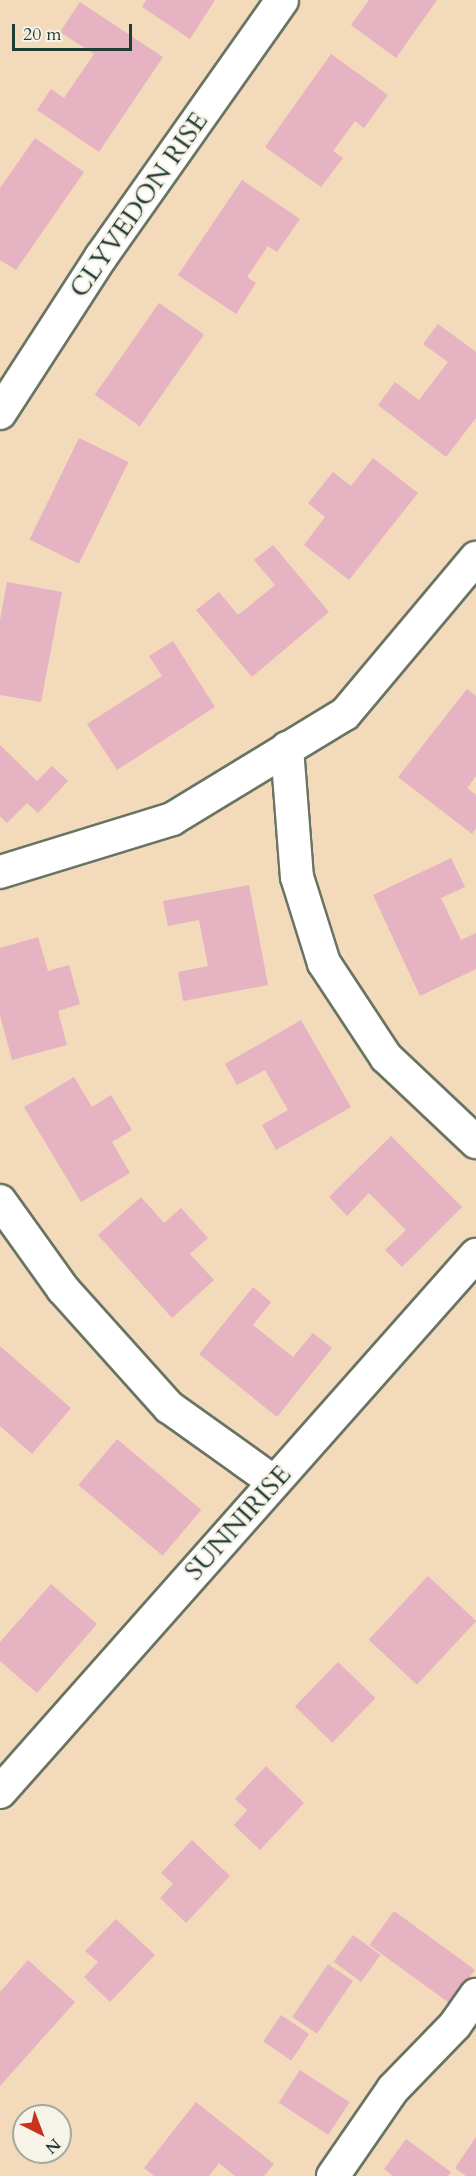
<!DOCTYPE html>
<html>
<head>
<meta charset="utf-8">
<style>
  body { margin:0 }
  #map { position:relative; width:476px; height:2176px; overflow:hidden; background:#f2dabb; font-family:Cardo,serif }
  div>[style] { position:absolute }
  .building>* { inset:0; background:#e5b3c2; transform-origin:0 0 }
  .roads { filter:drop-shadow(2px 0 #697463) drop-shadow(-2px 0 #697463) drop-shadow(0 2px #697463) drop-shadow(0 -2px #697463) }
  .street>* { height:32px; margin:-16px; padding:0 16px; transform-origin:16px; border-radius:16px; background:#fff }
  span { translate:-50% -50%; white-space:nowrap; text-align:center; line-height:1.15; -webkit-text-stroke:4.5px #f7f3e8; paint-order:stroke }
  .street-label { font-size:26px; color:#1f3d34 }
  .north { position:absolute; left:12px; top:2104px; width:60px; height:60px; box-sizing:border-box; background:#f7f3e8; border:2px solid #a1aaa0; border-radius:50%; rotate:138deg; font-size:16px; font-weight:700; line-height:24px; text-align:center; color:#1f3d34 }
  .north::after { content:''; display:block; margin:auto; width:21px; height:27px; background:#c8321e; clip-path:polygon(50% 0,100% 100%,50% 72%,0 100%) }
  .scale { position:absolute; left:12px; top:24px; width:120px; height:27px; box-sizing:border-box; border:3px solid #1f3d34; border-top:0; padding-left:8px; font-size:18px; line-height:21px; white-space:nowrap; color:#1f3d34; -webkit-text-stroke:4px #f7f3e8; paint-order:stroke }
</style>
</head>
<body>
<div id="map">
  <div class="building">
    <i style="clip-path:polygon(146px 0,215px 0,190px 39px,142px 7px)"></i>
    <i style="clip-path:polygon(369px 0,437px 0,396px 58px,351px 25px)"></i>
    <i style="clip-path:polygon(80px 2px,163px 57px,99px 152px,37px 110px,51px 89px,64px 98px,94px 54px,60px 32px)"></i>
    <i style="clip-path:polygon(331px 54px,388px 95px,364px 128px,355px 121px,333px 151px,343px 158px,321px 187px,265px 147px)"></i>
    <i style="clip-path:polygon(35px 138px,84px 172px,16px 270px,0 260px,0 188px)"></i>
    <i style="clip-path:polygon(242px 180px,300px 219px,277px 252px,268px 246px,247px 277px,256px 283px,236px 314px,178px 275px)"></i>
    <i style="left:159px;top:303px;width:55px;height:112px;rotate:35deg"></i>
    <i style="clip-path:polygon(438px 324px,476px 352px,476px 418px,446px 457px,378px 405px,395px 382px,419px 400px,448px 362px,423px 344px)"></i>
    <i style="left:79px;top:438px;width:55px;height:113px;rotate:26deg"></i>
    <i style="clip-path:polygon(373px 458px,418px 493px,349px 580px,304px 545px,325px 517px,308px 503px,333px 472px,351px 486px)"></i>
    <i style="clip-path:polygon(273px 545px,329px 612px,252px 677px,196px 610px,219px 592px,238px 615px,275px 585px,254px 560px)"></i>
    <i style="clip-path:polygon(7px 582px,62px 592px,41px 702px,0 695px,0 620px)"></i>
    <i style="clip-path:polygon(173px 641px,215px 707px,117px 770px,87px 724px,162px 676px,149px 656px)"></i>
    <i style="clip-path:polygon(467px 689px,476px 696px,476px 776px,467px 788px,476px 795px,476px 828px,472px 834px,398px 777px)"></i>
    <i style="clip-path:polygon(0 745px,37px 781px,52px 766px,68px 781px,38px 813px,27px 803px,7px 823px,0 816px)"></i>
    <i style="clip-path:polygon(451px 858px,465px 887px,441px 898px,461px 940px,476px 933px,476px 969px,420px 996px,373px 895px)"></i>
    <i style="clip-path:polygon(249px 885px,268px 985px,183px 1001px,178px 972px,208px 966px,199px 920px,168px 926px,163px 901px)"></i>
    <i style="clip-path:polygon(38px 937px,48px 971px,69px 965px,80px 1004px,58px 1011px,67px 1045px,12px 1060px,0 1015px,0 948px)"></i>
    <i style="clip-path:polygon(301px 1020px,351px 1107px,276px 1150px,262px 1125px,288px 1110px,265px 1070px,237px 1085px,225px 1064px)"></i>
    <i style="clip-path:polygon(74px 1077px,92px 1107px,111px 1095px,132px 1130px,112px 1142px,130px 1173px,81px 1202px,24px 1107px)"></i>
    <i style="clip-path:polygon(391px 1136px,462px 1207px,402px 1267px,385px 1250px,406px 1230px,369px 1193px,347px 1216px,329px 1197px)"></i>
    <i style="clip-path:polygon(141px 1197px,164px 1223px,181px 1208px,208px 1238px,190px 1254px,214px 1280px,172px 1318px,98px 1235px)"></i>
    <i style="clip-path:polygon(253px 1287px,271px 1302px,253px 1325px,293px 1357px,313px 1333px,332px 1348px,277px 1417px,199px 1354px)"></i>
    <i style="clip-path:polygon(0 1346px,71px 1408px,32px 1454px,0 1426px)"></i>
    <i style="left:117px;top:1439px;width:110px;height:60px;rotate:40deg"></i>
    <i style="left:428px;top:1576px;width:66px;height:87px;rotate:43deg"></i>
    <i style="clip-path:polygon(51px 1584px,97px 1624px,37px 1693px,0 1661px,0 1642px)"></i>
    <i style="left:338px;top:1662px;width:52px;height:62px;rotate:44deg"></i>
    <i style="clip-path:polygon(266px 1766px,304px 1803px,260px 1850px,234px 1825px,247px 1810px,235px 1799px)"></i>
    <i style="clip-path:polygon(192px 1840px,230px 1876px,186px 1923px,160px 1898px,173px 1884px,161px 1873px)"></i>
    <i style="left:394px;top:1911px;width:100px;height:42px;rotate:36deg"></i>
    <i style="clip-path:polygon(116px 1919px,155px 1955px,110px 2002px,84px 1977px,98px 1962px,85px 1951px)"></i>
    <i style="left:353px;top:1935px;width:34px;height:33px;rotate:36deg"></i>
    <i style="clip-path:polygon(28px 1960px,75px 2002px,0 2086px,0 1992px)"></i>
    <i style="left:328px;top:1964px;width:30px;height:64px;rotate:34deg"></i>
    <i style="left:281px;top:2015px;width:34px;height:32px;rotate:34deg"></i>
    <i style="left:300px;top:2070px;width:59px;height:39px;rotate:33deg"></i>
    <i style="clip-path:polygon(196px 2102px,274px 2164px,264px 2176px,235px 2176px,219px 2163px,209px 2176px,154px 2176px,144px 2168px)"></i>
    <i style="clip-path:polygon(476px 2137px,476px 2176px,466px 2176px,455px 2168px)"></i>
    <i style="clip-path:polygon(406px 2139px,451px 2172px,448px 2176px,393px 2176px,384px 2169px)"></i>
  </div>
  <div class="roads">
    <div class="street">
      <i style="left:0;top:413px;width:186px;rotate:-57.1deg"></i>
      <i style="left:101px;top:257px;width:314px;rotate:-54.8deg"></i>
      <i style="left:287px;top:748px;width:129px;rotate:85.6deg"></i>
      <i style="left:297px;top:877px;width:90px;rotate:72.6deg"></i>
      <i style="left:324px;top:963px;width:113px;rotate:56.6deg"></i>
      <i style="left:386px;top:1057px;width:124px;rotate:43.4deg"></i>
      <i style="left:0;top:872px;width:180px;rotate:-17.1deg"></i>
      <i style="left:172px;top:819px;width:202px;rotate:-31.3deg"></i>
      <i style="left:345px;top:714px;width:204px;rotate:-50deg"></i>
      <i style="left:0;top:1201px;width:108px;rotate:54.4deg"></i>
      <i style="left:63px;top:1289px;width:159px;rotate:48.1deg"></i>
      <i style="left:169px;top:1407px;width:129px;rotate:35.5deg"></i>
      <i style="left:0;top:1792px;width:718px;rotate:-48.45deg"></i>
      <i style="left:333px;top:2176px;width:106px;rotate:-55.4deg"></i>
      <i style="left:393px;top:2089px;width:89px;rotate:-45.9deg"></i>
      <i style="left:455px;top:2025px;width:37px;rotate:-55deg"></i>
    </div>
  </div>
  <div class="street-label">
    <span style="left:139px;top:205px;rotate:-55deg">CLYVEDON RISE</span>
    <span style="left:238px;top:1523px;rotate:-48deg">SUNNIRISE</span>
  </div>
  <div class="north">N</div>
  <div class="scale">20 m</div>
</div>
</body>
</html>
